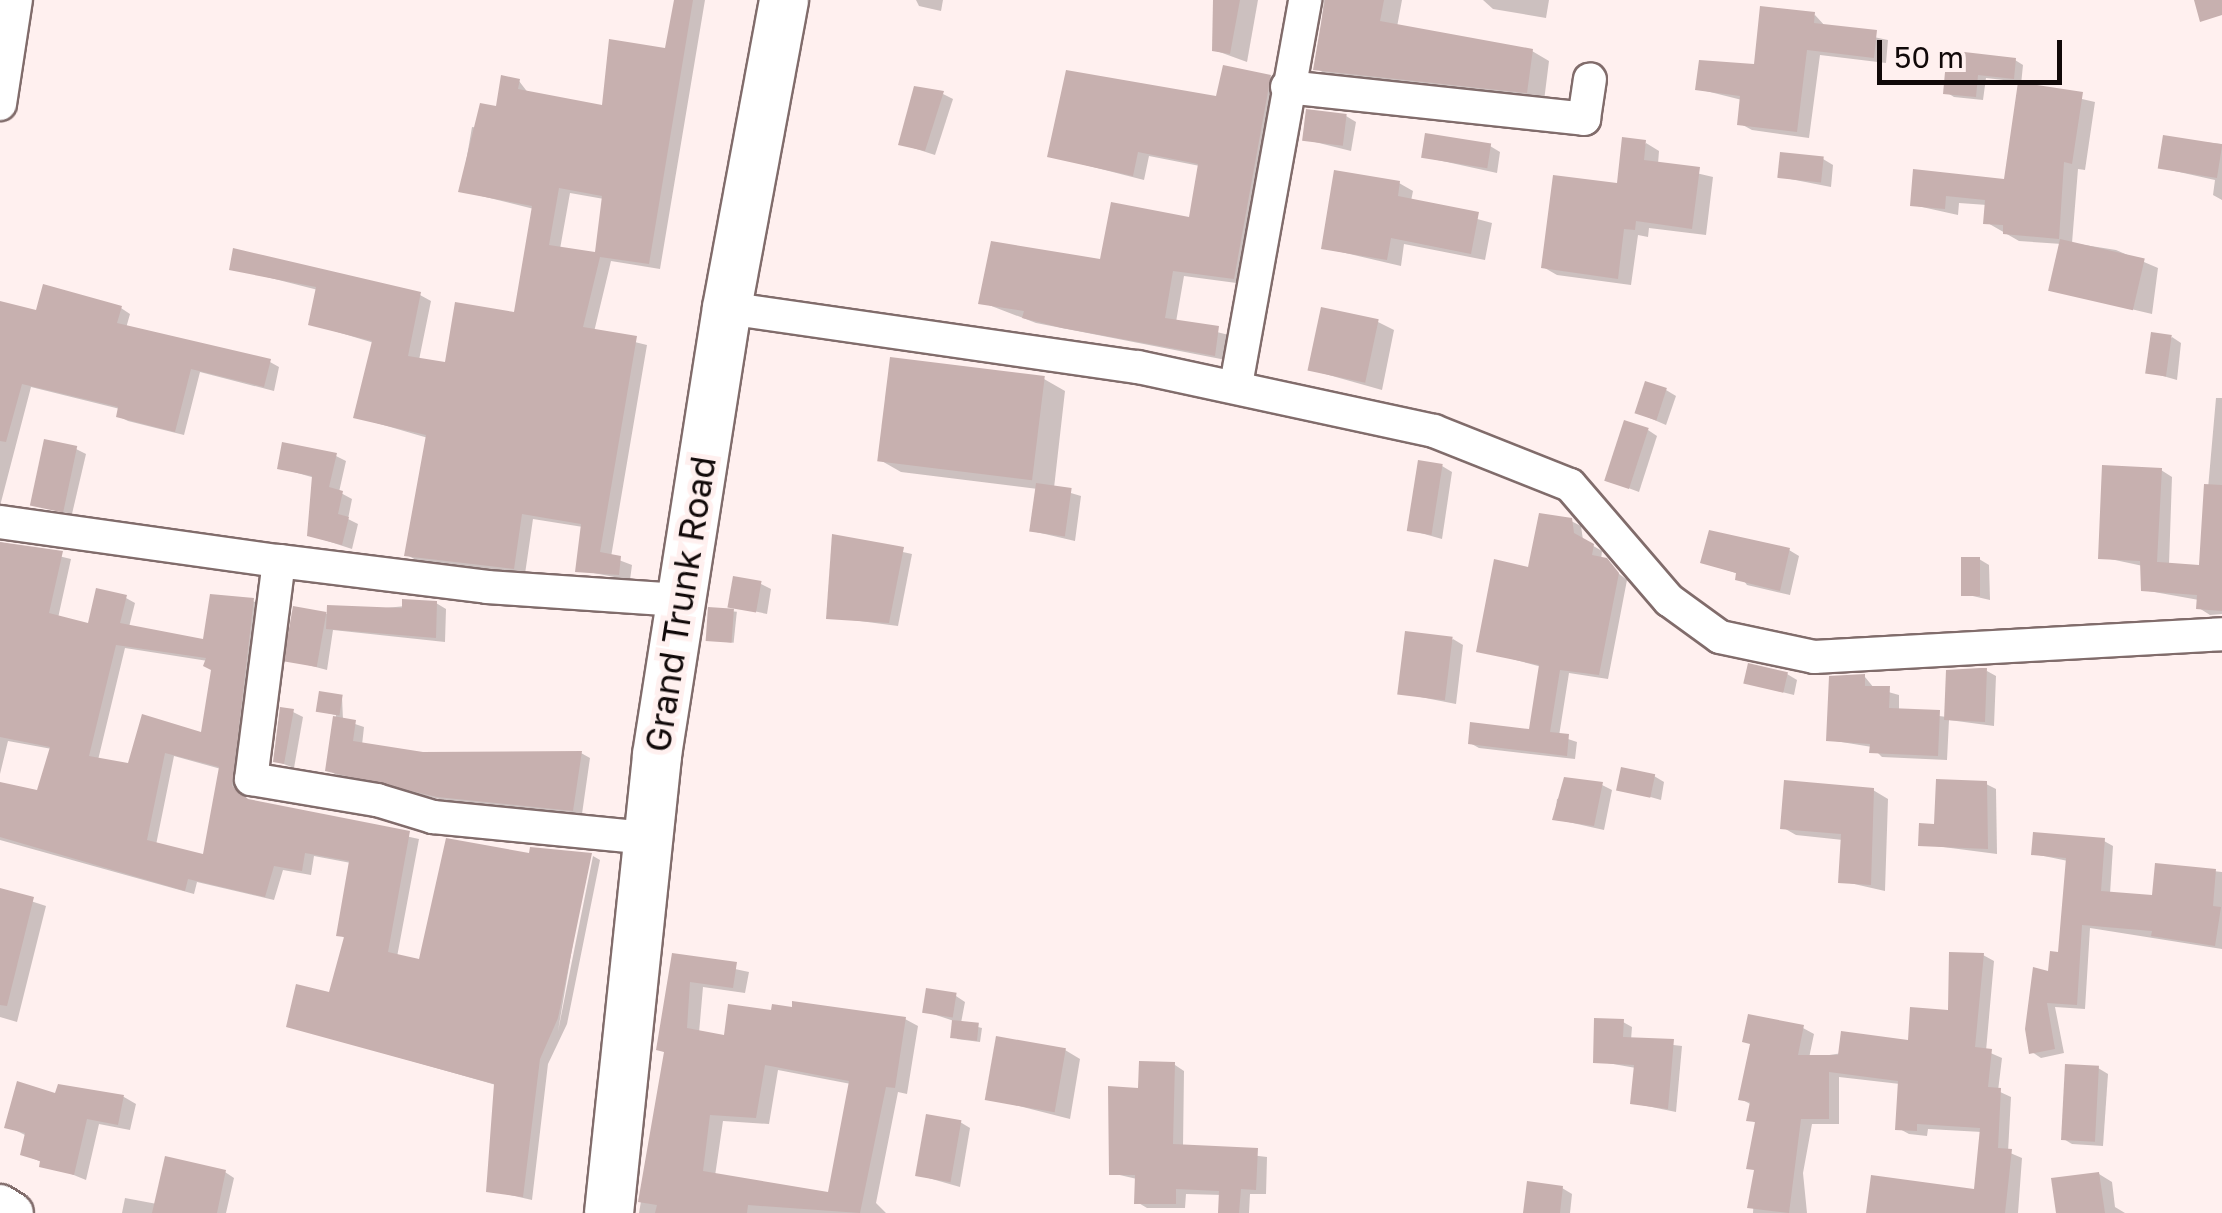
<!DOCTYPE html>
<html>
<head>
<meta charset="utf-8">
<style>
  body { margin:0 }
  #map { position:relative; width:2222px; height:1213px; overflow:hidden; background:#fff0ef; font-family:"Golos Text",sans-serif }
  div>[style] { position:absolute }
  .shadow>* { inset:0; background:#0003; transform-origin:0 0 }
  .building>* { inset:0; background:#c7b0af; transform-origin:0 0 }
  .roads { filter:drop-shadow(2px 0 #816c6b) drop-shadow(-2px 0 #816c6b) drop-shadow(0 2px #816c6b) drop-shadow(0 -2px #816c6b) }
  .minor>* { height:32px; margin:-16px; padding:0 16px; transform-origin:16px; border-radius:16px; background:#fff }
  .major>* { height:40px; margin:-20px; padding:0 20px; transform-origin:20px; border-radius:20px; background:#fff }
  .highway>* { height:48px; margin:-24px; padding:0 24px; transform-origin:24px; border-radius:24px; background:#fff }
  span { translate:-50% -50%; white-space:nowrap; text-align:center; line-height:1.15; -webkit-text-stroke:10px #fff0ef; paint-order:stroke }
  .street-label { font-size:35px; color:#110909 }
  .scale { position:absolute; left:1877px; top:40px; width:185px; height:45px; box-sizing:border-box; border:5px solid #110909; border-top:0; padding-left:12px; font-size:30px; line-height:35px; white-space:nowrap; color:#110909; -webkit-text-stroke:8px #fff0ef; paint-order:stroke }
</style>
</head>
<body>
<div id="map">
  <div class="shadow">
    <i style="clip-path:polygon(evenodd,676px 0,705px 0,660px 269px,611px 261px,594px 332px,647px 345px,611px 557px,632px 565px,630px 580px,578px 570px,583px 527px,533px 519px,525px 574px,418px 561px,407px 555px,428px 438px,356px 417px,374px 343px,311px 324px,318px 290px,231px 268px,420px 295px,431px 301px,419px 360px,448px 365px,516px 315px,534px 209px,461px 191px,472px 127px,479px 128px,519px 81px,529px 94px,604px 108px,667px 51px,676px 0,570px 193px,604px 199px,597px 255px,560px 249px,570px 193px)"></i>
    <i style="clip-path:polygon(916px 0,943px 0,941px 11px,919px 6px)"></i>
    <i style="clip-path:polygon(1216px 0,1258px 0,1247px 62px,1214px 50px)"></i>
    <i style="clip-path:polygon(1324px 0,1402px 0,1397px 27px,1532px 51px,1549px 61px,1544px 101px,1332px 78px,1316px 68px)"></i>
    <i style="clip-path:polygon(1483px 0,1549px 0,1546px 18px,1493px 9px)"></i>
    <i style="clip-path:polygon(1815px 15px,1826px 27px,1888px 40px,1886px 63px,1820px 55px,1809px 138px,1752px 130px,1739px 123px,1742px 100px,1698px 89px,1756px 67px)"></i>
    <i style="clip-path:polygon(1950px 53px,2015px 60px,2023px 65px,2021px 85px,2095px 102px,2085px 170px,2078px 169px,2072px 243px,2116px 250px,2158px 268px,2152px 314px,2055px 291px,2062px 244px,2019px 241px,1986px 222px,1987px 205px,1959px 203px,1958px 215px,1913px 205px,1915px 172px,2006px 182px,2021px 82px,1986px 78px,1983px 100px,1954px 97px,1946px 92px)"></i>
    <i style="clip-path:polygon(1270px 77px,1281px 84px,1244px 284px,1184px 276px,1176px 322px,1229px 335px,1226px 360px,1036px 323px,981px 302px,1102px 262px,1191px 219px,1200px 166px,1149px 156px,1144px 180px,1050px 156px)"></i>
    <i style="clip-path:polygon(943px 94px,953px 99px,935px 155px,901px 144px)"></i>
    <i style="clip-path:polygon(1346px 116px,1356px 122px,1351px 151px,1303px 139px)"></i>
    <i style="clip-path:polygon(2165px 138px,2222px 144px,2222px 200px,2213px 195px,2215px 180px,2161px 168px)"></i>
    <i style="clip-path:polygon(1646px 143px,1659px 151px,1658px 164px,1713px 177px,1706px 235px,1649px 228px,1648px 237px,1638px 235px,1631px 285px,1557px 275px,1543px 267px,1619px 186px)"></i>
    <i style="clip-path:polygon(1490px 146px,1500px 152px,1497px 173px,1424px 157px)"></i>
    <i style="clip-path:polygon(1823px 159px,1833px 165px,1831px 187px,1780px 177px)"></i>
    <i style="clip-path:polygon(1399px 183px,1413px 191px,1411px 201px,1492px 223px,1485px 260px,1404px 244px,1401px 266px,1324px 248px)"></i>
    <i style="clip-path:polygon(0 304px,38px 313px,121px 308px,130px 314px,126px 328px,270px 362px,279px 367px,274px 391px,200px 372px,184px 435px,128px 421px,118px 416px,120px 409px,31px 387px,0 506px)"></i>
    <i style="clip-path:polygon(1378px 322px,1394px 330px,1382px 390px,1311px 370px)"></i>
    <i style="clip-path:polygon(2172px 337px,2181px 343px,2177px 380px,2149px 372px)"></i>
    <i style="clip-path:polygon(1044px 379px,1065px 391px,1054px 488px,1081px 496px,1075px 541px,1032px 531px,1038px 489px,901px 472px,880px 460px)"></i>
    <i style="clip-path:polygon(1666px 390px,1676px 396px,1666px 425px,1638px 413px)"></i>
    <i style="clip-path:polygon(2216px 398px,2222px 398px,2222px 614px,2210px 615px,2199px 608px,2199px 600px,2143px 590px,2143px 566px,2101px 557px,2161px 470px,2172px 477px,2169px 565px,2201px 568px)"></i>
    <i style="clip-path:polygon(1648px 430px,1657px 436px,1639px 492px,1607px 480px)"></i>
    <i style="clip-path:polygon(76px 449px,86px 454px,72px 514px,33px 505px)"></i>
    <i style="clip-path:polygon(336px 456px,346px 461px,339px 492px,352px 499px,348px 519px,358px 524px,352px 549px,309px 535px,315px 478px,280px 468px)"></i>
    <i style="clip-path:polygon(1442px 466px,1452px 472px,1442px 539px,1410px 530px)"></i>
    <i style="clip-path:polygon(1571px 521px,1581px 526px,1583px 540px,1602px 551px,1601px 560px,1627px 580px,1608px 679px,1569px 673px,1559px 736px,1577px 742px,1575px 759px,1479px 748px,1470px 743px,1531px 732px,1542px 667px,1479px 650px,1530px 570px)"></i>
    <i style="clip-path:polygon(834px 537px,912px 554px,898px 626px,829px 617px)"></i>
    <i style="clip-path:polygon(evenodd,0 542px,71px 559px,58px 618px,90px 626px,126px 598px,135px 603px,129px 627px,205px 642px,253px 601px,262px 606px,241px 793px,251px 802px,419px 839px,397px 957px,421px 962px,531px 856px,588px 855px,558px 1031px,593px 856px,600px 860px,567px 1024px,548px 1064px,532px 1200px,489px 1190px,496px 1085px,289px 1026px,331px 995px,346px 939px,339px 934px,351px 863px,314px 856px,311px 875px,283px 870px,274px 900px,197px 882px,194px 894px,0 840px,0 784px,39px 793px,52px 749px,8px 741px,0 774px,0 542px,125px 648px,208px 661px,214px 669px,203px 735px,130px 766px,98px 760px,125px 648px,0 542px,174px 756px,221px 769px,205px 857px,156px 845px,174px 756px)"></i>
    <i style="clip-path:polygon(1789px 550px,1799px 556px,1790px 595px,1747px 585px,1739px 574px,1703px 562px)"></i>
    <i style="clip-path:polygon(1979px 559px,1989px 565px,1990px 600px,1964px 594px)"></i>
    <i style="clip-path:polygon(761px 584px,771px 589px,767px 614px,730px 606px)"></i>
    <i style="clip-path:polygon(436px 603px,446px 609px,445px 642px,333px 630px,327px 670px,289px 660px,325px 614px)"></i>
    <i style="left:710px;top:609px;width:27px;height:31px;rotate:6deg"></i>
    <i style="clip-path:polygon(1453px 639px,1463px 645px,1456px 704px,1400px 693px)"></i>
    <i style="clip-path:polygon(1987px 671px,1996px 676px,1994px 726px,1949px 720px,1947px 760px,1882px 757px,1872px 747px,1829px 740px,1865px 677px,1874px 688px,1899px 695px,1899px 711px,1947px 717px)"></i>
    <i style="clip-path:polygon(1787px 674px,1797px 680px,1794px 695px,1747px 683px)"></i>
    <i style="clip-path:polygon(342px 697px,343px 720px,364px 727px,362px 745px,422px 755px,581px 753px,590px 758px,582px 814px,448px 801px,337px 775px,328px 770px,336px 715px,319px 711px)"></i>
    <i style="clip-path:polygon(293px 712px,303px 717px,294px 768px,276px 761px)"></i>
    <i style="clip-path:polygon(1654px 776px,1664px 782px,1661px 800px,1619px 788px)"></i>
    <i style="clip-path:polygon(1986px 784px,1996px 789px,1997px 854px,1920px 844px)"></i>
    <i style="clip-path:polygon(1602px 785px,1612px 790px,1604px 830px,1555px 819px,1557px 799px)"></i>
    <i style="clip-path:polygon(1873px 790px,1888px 799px,1885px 891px,1841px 881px,1843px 840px,1796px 835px,1782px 827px)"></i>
    <i style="clip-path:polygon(2104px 841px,2113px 846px,2110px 894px,2154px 898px,2157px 865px,2222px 872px,2222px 949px,2090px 928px,2085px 1009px,2055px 1007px,2064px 1053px,2041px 1058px,2032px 1052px,2060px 955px,2068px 861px,2034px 854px)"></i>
    <i style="clip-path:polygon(0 891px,46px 906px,17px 1022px,0 1017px)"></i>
    <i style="clip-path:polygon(1983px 955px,1994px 961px,1986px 1051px,2002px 1058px,1998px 1091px,2011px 1097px,2008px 1152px,2022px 1158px,2018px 1213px,1868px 1213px,1976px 1192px,1982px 1132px,1928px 1129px,1927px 1136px,1909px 1134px,1898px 1128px,1900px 1084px,1839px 1077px,1839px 1124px,1812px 1124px,1803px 1173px,1807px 1213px,1753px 1213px,1758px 1124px,1749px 1119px,1752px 1105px,1741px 1099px,1803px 1028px,1814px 1034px,1809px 1058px,1910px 1043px,1951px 1013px)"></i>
    <i style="clip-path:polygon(evenodd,674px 956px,749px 972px,745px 993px,703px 987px,699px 1033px,726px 1038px,773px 1013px,905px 1019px,918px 1026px,907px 1094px,898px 1092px,876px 1203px,886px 1213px,639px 1213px,666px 1053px,659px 1049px,674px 956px,778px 1070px,851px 1084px,830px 1195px,715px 1176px,723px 1121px,769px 1124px,778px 1070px)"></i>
    <i style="clip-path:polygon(956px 996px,965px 1002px,961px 1023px,982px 1028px,980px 1042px,957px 1039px,954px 1021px,924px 1011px)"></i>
    <i style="clip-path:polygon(1623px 1022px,1632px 1027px,1631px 1040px,1682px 1046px,1676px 1112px,1632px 1103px,1636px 1068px,1596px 1061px)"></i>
    <i style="clip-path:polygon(1065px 1050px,1080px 1059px,1070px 1119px,988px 1098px)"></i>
    <i style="clip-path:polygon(1175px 1065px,1184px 1071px,1183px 1147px,1267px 1157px,1266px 1194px,1250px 1194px,1249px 1213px,1221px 1213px,1222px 1195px,1186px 1194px,1185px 1208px,1147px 1208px,1137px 1202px,1137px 1179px,1111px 1173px,1140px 1090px)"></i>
    <i style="clip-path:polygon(2098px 1068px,2108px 1074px,2103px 1146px,2072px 1144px,2062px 1138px)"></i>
    <i style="clip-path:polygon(57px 1096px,124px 1097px,136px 1104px,130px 1130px,99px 1124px,86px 1180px,22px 1154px,27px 1136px,7px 1126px)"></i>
    <i style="clip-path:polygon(960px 1122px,970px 1128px,960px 1187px,918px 1175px)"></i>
    <i style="clip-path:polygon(225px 1172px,234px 1178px,226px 1213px,122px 1213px,125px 1198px,157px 1204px)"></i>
    <i style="clip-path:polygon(2099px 1174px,2112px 1182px,2115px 1207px,2125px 1213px,2059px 1213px)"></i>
    <i style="clip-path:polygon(1562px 1188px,1572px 1194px,1570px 1213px,1526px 1213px)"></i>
  </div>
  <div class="building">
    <i style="clip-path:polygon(evenodd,674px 0,693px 0,649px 264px,600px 257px,583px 327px,637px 336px,600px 552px,621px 556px,619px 575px,575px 572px,581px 524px,522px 514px,514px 569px,404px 556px,426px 435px,353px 418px,372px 341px,308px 325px,316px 287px,229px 270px,233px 248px,421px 292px,408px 356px,445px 362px,455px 302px,514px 312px,532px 206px,458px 192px,480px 103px,496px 106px,501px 75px,520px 79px,518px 89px,602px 105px,609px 39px,665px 48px,674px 0,559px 188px,602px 196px,595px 252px,549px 245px,559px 188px)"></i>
    <i style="clip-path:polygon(1213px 0,1240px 0,1230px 54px,1212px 51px)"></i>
    <i style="clip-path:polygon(1325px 0,1384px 0,1380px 21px,1533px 49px,1527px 93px,1313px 70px)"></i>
    <i style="clip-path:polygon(2194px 0,2222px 0,2222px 15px,2200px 22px)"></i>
    <i style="clip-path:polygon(1760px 6px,1815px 12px,1814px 23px,1877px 30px,1874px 58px,1807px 50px,1797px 132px,1737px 125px,1740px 96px,1695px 90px,1699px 60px,1754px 64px)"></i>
    <i style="clip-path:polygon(1947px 50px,2016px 58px,2014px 79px,1978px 75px,1976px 97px,1943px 94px)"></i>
    <i style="clip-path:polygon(1223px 65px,1271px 75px,1234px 279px,1173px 271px,1165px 318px,1219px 326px,1215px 356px,1062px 328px,1022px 318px,1024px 311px,978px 304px,991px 241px,1100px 259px,1111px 202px,1189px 217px,1198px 164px,1138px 152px,1133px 176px,1047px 157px,1066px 70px,1216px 96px)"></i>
    <i style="clip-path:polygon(2018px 82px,2083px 92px,2072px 164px,2064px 162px,2059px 239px,2003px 234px,2003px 225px,1983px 224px,1985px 200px,1946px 196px,1945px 209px,1910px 206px,1913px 169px,2004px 179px)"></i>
    <i style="clip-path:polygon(914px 86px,944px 91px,925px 151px,898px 145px)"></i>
    <i style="left:1306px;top:109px;width:41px;height:32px;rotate:7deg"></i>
    <i style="left:1425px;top:133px;width:67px;height:25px;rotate:9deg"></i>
    <i style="left:2163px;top:135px;width:60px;height:34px;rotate:9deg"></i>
    <i style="clip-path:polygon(1622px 137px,1646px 140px,1644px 160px,1700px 167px,1692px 229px,1636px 221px,1635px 230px,1624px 229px,1618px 279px,1541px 268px,1553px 175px,1617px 183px)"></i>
    <i style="left:1780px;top:152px;width:44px;height:26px;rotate:6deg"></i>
    <i style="clip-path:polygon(1334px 170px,1400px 181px,1398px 196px,1479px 212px,1471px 254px,1391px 238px,1387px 260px,1321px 249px)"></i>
    <i style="left:2060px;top:239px;width:87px;height:53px;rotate:13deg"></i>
    <i style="clip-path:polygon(43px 284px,122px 306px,117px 323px,271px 359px,264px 387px,191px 369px,175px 432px,116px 417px,118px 407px,22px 384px,6px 442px,0 441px,0 301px,36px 310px)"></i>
    <i style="left:1321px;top:307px;width:59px;height:65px;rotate:12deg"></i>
    <i style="left:2151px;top:332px;width:21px;height:42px;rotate:8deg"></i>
    <i style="left:890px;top:357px;width:156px;height:105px;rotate:7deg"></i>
    <i style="left:1645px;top:381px;width:23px;height:34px;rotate:18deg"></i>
    <i style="left:1624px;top:420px;width:26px;height:64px;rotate:18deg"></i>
    <i style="left:44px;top:439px;width:34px;height:68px;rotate:12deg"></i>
    <i style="clip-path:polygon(282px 442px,337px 453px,329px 487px,343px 491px,338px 514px,349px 517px,342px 545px,307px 536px,312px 476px,277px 469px)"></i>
    <i style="left:1418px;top:460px;width:25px;height:72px;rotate:9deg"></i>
    <i style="clip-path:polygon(2102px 465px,2162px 468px,2157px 562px,2145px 561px,2199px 565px,2204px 484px,2222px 485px,2222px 611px,2196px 609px,2197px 595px,2141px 591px,2140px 561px,2098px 559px)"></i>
    <i style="left:1036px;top:483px;width:36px;height:49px;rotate:8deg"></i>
    <i style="clip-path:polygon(1539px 513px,1572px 518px,1574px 533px,1594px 544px,1592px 555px,1607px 558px,1619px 573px,1599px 675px,1560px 670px,1550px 732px,1569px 734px,1567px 756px,1468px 744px,1470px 722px,1529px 729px,1539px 665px,1476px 652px,1494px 559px,1528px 567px)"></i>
    <i style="clip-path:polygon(1709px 530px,1790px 548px,1780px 591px,1735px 580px,1736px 573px,1700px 563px)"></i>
    <i style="clip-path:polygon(832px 534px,904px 547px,889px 623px,826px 619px)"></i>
    <i style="clip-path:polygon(evenodd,0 542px,63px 551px,49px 613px,88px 623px,96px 588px,127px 595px,120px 623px,203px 639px,210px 594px,254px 598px,232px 786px,248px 799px,410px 831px,388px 952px,419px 959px,446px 838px,529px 853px,530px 847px,592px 853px,558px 1018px,540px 1059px,523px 1197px,486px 1192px,494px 1084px,286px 1027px,296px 984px,329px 992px,344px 937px,336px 936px,349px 861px,305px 853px,302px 871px,274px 866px,265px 897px,188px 879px,185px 891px,0 837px,0 782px,37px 790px,50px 747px,0 737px,0 542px,116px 645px,206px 658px,203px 666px,211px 670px,201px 732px,142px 714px,128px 763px,89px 756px,116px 645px,0 542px,165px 753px,219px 767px,203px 854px,147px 840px,165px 753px)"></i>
    <i style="left:1961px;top:557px;width:19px;height:39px"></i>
    <i style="left:733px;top:576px;width:29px;height:32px;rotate:10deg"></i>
    <i style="clip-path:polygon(402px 599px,437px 601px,436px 638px,326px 629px,327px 605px,402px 608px)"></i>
    <i style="left:293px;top:606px;width:34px;height:56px;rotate:10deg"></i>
    <i style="left:708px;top:607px;width:26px;height:34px;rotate:4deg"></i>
    <i style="left:1405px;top:631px;width:48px;height:64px;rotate:7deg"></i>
    <i style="left:1748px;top:663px;width:41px;height:21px;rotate:13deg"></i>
    <i style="clip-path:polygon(1980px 668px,1987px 668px,1985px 722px,1944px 720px,1946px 670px)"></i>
    <i style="clip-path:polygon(1865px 674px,1865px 686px,1890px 686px,1889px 708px,1940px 710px,1938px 756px,1869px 753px,1870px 744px,1826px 741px,1829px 676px)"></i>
    <i style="left:319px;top:691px;width:24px;height:21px;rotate:9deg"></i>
    <i style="clip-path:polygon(280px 707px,294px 709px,284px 764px,273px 762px)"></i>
    <i style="clip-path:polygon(333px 716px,356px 720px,353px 741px,423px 752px,582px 751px,573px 811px,437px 797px,325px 771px)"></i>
    <i style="left:1621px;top:767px;width:35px;height:24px;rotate:12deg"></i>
    <i style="clip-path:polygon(1564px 777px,1603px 782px,1594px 826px,1552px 820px)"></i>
    <i style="clip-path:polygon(1936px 779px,1987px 781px,1988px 849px,1918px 846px,1919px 823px,1934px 824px)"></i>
    <i style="clip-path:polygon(1784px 780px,1874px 788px,1871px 885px,1838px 883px,1841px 834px,1780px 829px)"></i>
    <i style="clip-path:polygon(2033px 832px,2105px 838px,2101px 891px,2152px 895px,2155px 863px,2216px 869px,2213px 906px,2221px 907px,2215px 946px,2151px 936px,2152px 931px,2082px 925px,2077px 1005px,2047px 1003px,2055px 1049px,2029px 1054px,2025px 1029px,2033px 967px,2048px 971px,2050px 951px,2058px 952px,2066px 858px,2031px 855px)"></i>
    <i style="clip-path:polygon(0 888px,34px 897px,7px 1006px,0 1005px)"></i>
    <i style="clip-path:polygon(1949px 952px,1984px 953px,1975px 1047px,1992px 1049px,1988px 1087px,2001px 1088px,1998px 1148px,2012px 1149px,2005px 1213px,1866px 1213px,1871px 1175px,1974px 1189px,1980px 1128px,1917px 1124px,1917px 1131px,1895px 1130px,1898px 1081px,1829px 1072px,1829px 1119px,1801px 1119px,1789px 1213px,1747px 1208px,1754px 1170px,1746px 1169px,1755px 1122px,1746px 1121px,1750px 1102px,1738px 1100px,1750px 1044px,1742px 1042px,1748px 1014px,1804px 1025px,1798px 1055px,1838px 1055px,1841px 1031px,1908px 1040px,1910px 1007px,1948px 1010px)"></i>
    <i style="clip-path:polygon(evenodd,672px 953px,737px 962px,733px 988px,690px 982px,687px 1028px,724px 1035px,728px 1004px,771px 1010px,772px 1004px,792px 1007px,792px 1001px,906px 1017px,895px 1088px,886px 1087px,860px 1213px,748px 1205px,747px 1213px,655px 1213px,657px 1205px,638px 1202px,664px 1052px,656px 1050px,672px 953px,765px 1065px,849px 1081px,828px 1192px,703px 1171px,710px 1115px,756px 1118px,765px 1065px)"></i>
    <i style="left:926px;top:988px;width:31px;height:25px;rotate:9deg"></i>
    <i style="clip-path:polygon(1594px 1018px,1624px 1019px,1623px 1037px,1674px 1039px,1668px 1109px,1630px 1104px,1634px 1065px,1593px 1063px)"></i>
    <i style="left:952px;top:1020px;width:27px;height:18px;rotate:6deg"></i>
    <i style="left:996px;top:1036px;width:71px;height:65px;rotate:10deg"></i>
    <i style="clip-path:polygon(1139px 1061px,1175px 1062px,1173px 1144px,1258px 1148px,1256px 1190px,1241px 1189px,1239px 1213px,1218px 1213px,1219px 1191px,1176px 1189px,1176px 1204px,1134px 1204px,1135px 1175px,1109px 1175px,1108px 1086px,1138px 1088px)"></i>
    <i style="left:2065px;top:1064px;width:34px;height:76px;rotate:3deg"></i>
    <i style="clip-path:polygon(17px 1081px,55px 1093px,58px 1084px,124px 1095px,118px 1125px,87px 1119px,74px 1175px,39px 1167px,40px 1161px,20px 1155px,25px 1133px,4px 1128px)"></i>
    <i style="left:926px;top:1114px;width:36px;height:63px;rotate:10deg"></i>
    <i style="clip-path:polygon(165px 1156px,226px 1170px,217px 1213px,152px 1213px)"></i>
    <i style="clip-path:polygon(2099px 1172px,2105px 1213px,2056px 1213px,2051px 1178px)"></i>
    <i style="clip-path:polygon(1527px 1181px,1563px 1186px,1560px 1213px,1523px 1213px)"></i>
  </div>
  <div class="roads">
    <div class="minor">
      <i style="left:1287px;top:87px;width:299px;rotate:6.1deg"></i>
      <i style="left:1584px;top:119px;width:40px;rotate:-81.5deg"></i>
      <i style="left:0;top:104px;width:105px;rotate:-81.3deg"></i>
      <i style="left:727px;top:308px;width:415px;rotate:8.2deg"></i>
      <i style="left:1138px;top:367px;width:303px;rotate:12.2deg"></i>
      <i style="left:1434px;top:431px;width:146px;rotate:21.7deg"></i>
      <i style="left:1570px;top:485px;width:152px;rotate:49.3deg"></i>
      <i style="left:1669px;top:600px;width:63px;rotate:36deg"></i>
      <i style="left:1720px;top:637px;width:96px;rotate:12deg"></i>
      <i style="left:1814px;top:657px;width:409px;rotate:-3.2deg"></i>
      <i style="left:1236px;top:385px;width:391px;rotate:-79.8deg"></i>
      <i style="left:0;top:522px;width:282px;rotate:8deg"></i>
      <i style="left:279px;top:561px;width:220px;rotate:97.3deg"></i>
      <i style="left:251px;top:779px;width:128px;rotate:9.5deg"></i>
      <i style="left:377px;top:800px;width:59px;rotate:16.9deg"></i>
      <i style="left:433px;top:817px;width:196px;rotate:5.6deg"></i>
      <i style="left:279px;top:561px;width:210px;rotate:7.1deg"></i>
      <i style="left:487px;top:587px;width:174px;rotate:3.9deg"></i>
    </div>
    <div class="major">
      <i style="left:0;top:1205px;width:15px;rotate:32deg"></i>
    </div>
    <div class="highway">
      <i style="left:609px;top:1213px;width:461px;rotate:-84deg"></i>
      <i style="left:657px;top:755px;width:452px;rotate:-81.1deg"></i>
      <i style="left:727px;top:308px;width:313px;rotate:-79.5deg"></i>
    </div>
  </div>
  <div class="street-label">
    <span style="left:680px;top:604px;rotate:-81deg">Grand Trunk Road</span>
  </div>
  <div class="scale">50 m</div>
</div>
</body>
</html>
